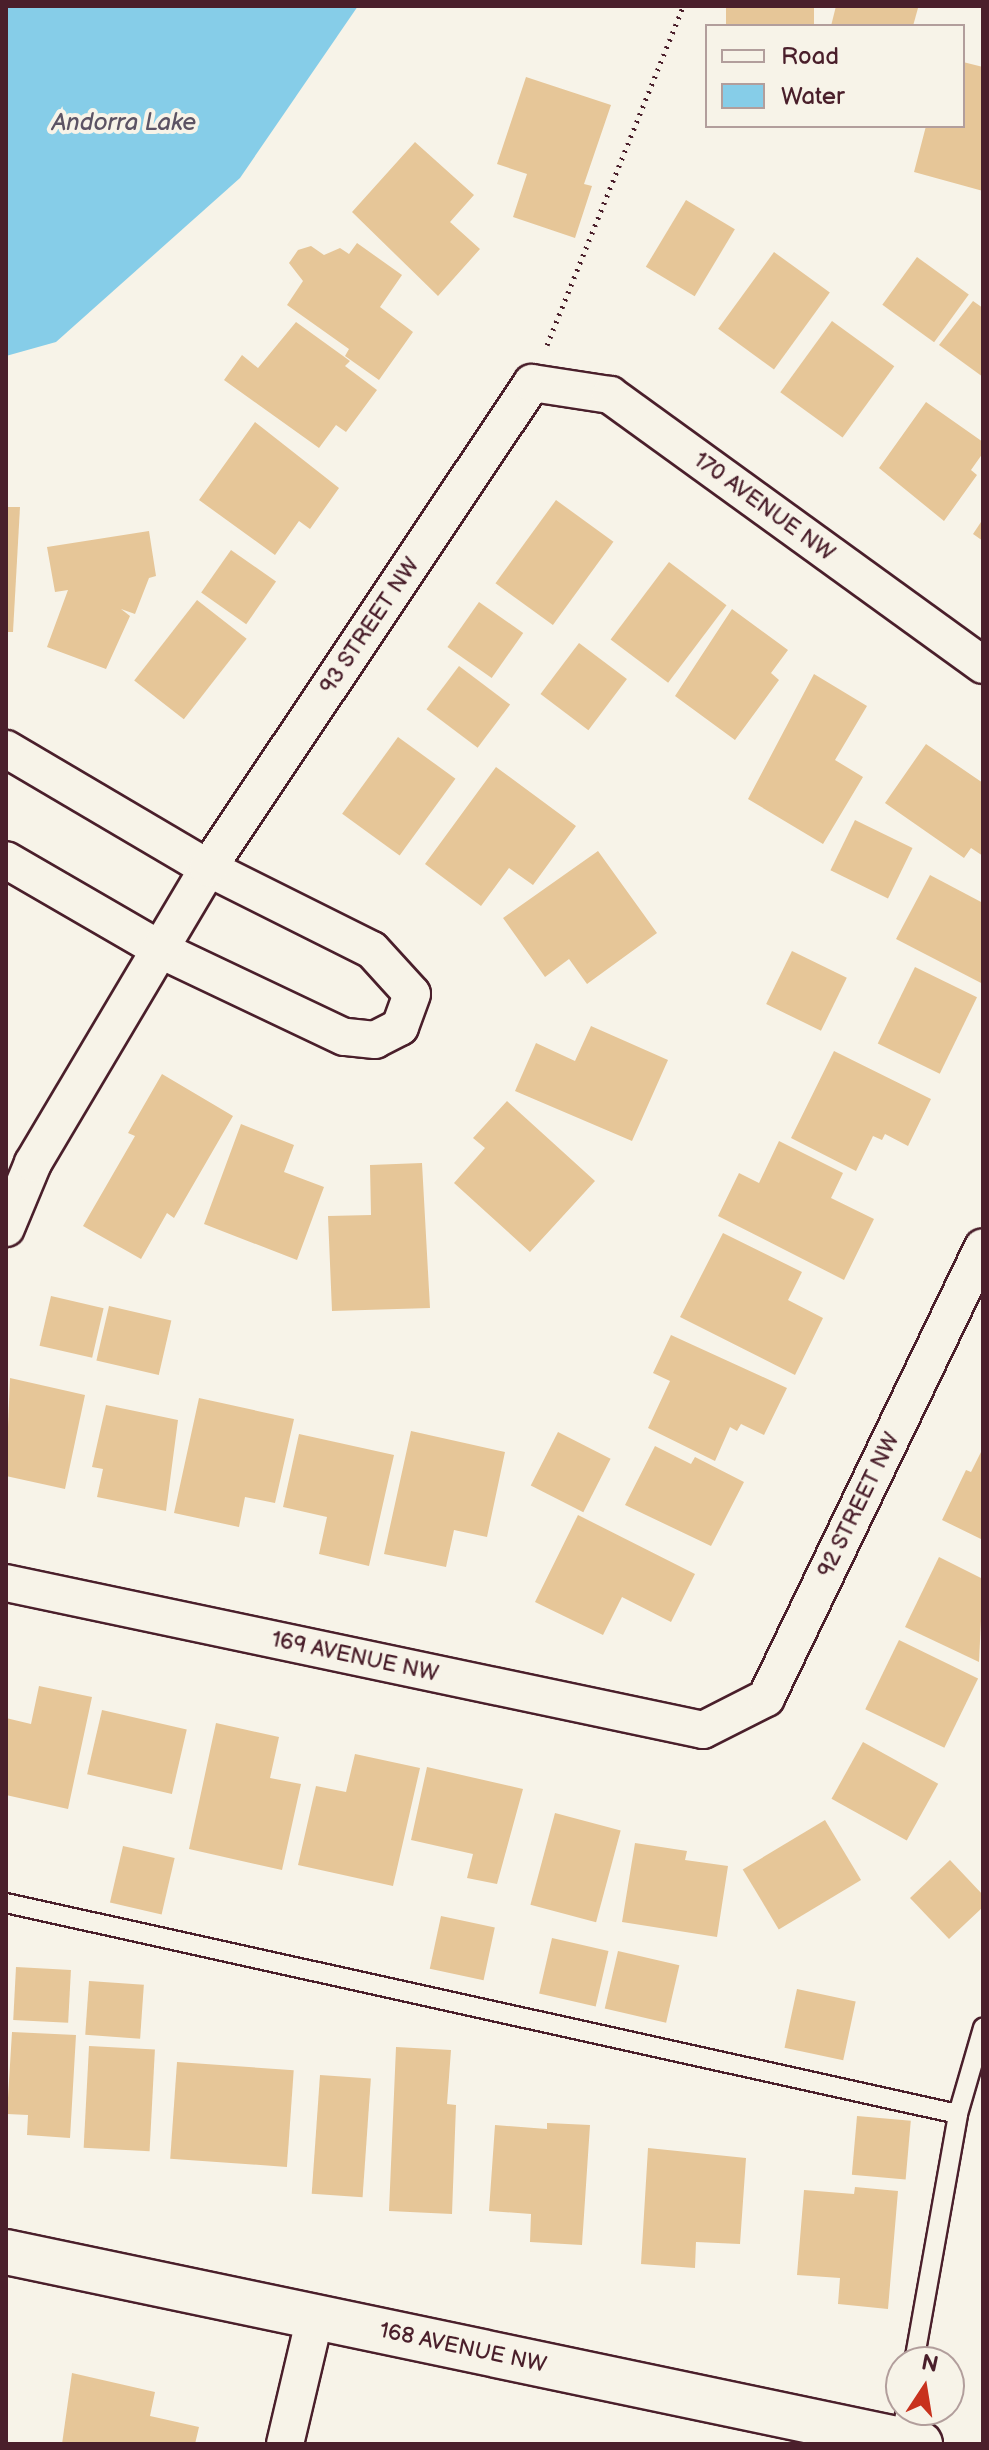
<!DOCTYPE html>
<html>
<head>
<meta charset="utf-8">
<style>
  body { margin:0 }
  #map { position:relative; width:989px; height:2450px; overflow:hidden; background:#f7f3e8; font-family:"Balsamiq Sans",sans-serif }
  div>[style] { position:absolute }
  .water>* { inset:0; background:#86cde8 }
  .building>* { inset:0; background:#e6c698; transform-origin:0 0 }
  .path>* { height:5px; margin-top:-2.5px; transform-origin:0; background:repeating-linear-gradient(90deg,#4a1f2b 0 2px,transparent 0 8px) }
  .roads { filter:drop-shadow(2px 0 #4a1f2b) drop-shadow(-2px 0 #4a1f2b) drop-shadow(0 2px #4a1f2b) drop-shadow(0 -2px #4a1f2b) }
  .lane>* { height:18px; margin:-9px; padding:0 9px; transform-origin:9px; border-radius:9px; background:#f7f3e8 }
  .street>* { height:36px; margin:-18px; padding:0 18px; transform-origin:18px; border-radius:18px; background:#f7f3e8 }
  .secondary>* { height:44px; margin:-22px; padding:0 22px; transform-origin:22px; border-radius:22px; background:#f7f3e8 }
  span { translate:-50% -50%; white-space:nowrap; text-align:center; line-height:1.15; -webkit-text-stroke:8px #f7f3e8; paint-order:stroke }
  .street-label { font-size:22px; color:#4a1f2b }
  .water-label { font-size:24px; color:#5c5364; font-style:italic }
  .frame { position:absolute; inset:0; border:8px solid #4a1f2b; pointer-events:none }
  .legend { position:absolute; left:705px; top:24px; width:260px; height:104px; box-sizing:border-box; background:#f7f3e8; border:2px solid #b29e9c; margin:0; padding:10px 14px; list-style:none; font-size:24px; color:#4a1f2b }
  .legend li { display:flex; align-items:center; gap:16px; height:40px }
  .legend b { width:40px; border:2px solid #b29e9c }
  .north { position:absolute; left:885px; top:2346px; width:80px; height:80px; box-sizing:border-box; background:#f7f3e8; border:2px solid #b29e9c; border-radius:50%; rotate:12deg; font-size:22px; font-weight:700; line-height:32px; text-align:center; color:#4a1f2b }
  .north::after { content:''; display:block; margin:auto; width:28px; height:36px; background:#c8321e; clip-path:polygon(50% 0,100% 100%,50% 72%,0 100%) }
</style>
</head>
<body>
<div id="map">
  <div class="water">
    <i style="clip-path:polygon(6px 6px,358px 6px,240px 178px,56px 342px,6px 356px)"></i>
  </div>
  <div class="building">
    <i style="left:726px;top:6px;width:88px;height:21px"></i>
    <i style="clip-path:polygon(836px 6px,911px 6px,918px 8px,913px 26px,831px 26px)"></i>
    <i style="clip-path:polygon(963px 62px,983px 67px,983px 191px,914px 172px,926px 126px,963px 126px)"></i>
    <i style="clip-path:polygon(526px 77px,611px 105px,584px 184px,592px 186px,575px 238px,513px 217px,527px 174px,497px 164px)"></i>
    <i style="clip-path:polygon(415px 142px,474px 195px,450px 222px,480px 249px,438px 296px,352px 212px)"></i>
    <i style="left:686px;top:200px;width:57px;height:78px;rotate:31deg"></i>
    <i style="clip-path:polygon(357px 243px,402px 275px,380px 307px,413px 332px,379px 380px,345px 356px,349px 349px,287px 305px,303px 281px,289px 263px,298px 250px,311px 246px,324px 255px,340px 248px,349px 254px)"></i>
    <i style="left:774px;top:252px;width:69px;height:95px;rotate:36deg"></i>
    <i style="left:917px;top:257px;width:64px;height:59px;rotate:36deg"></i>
    <i style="clip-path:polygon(973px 301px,983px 308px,983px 377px,939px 345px)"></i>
    <i style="left:832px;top:321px;width:77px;height:88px;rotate:36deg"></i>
    <i style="clip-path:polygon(296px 322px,350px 361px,345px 366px,377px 390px,346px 432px,336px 425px,319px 448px,224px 380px,242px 355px,258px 368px)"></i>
    <i style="clip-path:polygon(926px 402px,983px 442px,983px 453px,971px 470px,977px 475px,944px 521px,879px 468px)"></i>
    <i style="clip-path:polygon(255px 422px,339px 488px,310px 529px,299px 521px,275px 555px,199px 500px)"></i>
    <i style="left:556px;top:500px;width:71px;height:103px;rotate:36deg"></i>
    <i style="clip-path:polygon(6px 507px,20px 507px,13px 632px,6px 632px)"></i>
    <i style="clip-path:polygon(983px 519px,983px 541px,973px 534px)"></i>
    <i style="clip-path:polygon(149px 531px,156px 576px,149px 578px,135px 614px,121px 609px,130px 616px,106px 669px,47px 647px,68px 590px,55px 592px,47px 547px)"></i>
    <i style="left:231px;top:550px;width:55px;height:52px;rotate:35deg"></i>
    <i style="left:669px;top:562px;width:72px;height:97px;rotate:37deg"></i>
    <i style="left:197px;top:600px;width:63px;height:102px;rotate:38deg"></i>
    <i style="left:479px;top:602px;width:54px;height:55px;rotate:35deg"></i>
    <i style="clip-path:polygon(732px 609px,788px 650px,771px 673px,779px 680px,735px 740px,675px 696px)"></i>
    <i style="left:579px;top:643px;width:60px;height:64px;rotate:37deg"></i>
    <i style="left:459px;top:666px;width:64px;height:54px;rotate:37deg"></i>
    <i style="clip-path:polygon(814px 674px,867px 706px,835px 760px,863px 777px,823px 844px,748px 799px)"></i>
    <i style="left:398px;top:737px;width:71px;height:95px;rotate:36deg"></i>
    <i style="clip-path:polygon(926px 744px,983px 783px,983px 856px,971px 848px,964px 858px,885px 803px)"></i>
    <i style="clip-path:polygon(496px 767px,576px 826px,533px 885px,509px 868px,481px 906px,425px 864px)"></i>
    <i style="left:855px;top:820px;width:64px;height:56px;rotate:26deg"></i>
    <i style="clip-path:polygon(598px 851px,657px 933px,587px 984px,569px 959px,545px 977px,503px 918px)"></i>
    <i style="clip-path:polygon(930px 875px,983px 903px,983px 984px,896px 939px)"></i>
    <i style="left:792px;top:951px;width:61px;height:59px;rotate:26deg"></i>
    <i style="left:915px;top:967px;width:69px;height:85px;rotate:26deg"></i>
    <i style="clip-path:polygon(591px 1026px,668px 1060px,632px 1141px,515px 1091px,536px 1043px,575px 1061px)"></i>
    <i style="clip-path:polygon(834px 1051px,931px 1099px,908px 1146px,885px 1134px,882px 1140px,873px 1136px,856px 1171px,791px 1138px)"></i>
    <i style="clip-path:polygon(162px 1074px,233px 1116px,174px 1218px,167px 1213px,141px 1259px,83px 1226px,135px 1136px,128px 1133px)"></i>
    <i style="clip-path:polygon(507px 1101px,595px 1181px,530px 1252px,454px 1183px,485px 1148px,473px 1138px)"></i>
    <i style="clip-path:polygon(241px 1124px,294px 1145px,284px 1172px,324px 1187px,297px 1260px,204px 1224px)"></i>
    <i style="clip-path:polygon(779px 1141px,843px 1173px,831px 1198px,874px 1219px,844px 1280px,718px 1216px,739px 1173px,759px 1183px)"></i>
    <i style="clip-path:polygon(422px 1163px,430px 1308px,332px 1311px,328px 1216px,371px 1215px,370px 1165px)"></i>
    <i style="clip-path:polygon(723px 1233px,802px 1272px,788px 1300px,823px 1318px,795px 1375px,680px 1317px)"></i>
    <i style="left:51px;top:1296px;width:54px;height:51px;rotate:13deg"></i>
    <i style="left:109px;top:1306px;width:64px;height:56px;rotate:13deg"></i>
    <i style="clip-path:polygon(671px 1335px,787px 1388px,764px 1435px,741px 1424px,737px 1431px,730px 1427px,715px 1461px,648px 1428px,670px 1381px,653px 1373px)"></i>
    <i style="clip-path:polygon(10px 1378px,85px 1395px,65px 1489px,6px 1476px)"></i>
    <i style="clip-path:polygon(199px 1398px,294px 1419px,275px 1503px,245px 1497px,239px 1527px,174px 1513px)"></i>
    <i style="clip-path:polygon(106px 1405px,178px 1420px,166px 1511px,97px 1497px,103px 1469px,92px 1467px)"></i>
    <i style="clip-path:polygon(411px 1431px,505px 1452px,487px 1537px,454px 1530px,446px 1567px,384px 1554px)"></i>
    <i style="left:558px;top:1432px;width:59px;height:60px;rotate:27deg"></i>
    <i style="clip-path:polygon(299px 1434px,394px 1455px,369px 1566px,319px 1554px,327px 1517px,283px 1507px)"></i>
    <i style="clip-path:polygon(655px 1446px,691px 1464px,695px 1457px,744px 1482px,711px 1546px,625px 1505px)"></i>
    <i style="clip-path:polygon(983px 1448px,983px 1540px,942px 1520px,966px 1470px,971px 1472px)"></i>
    <i style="clip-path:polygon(578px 1515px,695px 1574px,671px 1622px,622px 1597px,603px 1635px,535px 1602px)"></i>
    <i style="clip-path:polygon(939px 1557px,983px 1579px,979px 1662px,905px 1627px)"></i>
    <i style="left:899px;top:1640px;width:88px;height:77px;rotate:26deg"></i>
    <i style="clip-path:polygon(39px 1686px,92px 1697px,68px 1809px,6px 1795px,6px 1718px,31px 1724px)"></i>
    <i style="left:102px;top:1710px;width:87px;height:66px;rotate:13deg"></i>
    <i style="clip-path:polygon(216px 1723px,279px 1737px,270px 1778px,301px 1784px,282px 1870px,189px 1849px)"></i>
    <i style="left:863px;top:1742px;width:86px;height:65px;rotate:29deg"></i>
    <i style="clip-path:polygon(355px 1754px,420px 1768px,393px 1886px,298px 1865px,316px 1786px,346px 1792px)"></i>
    <i style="clip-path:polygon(427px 1767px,523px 1789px,497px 1884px,467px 1878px,473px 1854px,411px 1840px)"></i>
    <i style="left:555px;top:1813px;width:68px;height:95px;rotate:15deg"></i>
    <i style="left:825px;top:1820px;width:70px;height:96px;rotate:59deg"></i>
    <i style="clip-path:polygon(635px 1843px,687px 1851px,685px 1860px,728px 1866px,717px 1937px,622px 1922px)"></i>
    <i style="left:123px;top:1846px;width:53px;height:58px;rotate:13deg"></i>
    <i style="clip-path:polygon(950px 1860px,983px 1895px,983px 1907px,949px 1939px,910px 1898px)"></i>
    <i style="left:441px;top:1916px;width:55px;height:54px;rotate:12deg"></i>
    <i style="left:552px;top:1938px;width:58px;height:57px;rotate:13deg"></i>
    <i style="left:618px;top:1951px;width:63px;height:59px;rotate:13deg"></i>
    <i style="left:16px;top:1967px;width:55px;height:53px;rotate:3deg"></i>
    <i style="left:89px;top:1981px;width:55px;height:54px;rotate:4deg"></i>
    <i style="left:797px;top:1989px;width:60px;height:60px;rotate:12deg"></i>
    <i style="clip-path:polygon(12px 2032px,76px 2035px,70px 2138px,27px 2135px,28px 2115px,7px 2114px)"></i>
    <i style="left:89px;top:2046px;width:66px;height:102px;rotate:3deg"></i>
    <i style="clip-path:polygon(396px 2047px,451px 2050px,447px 2104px,456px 2105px,452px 2214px,389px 2211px)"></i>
    <i style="left:177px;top:2062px;width:117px;height:97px;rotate:4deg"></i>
    <i style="left:320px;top:2075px;width:51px;height:119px;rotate:4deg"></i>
    <i style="left:857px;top:2116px;width:54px;height:59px;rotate:5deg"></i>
    <i style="clip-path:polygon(547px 2123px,590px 2125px,582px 2245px,530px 2242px,531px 2214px,489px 2211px,495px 2125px,547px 2129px)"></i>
    <i style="clip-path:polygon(648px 2148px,746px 2158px,740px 2244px,696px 2242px,695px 2268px,641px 2264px)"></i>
    <i style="clip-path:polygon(855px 2187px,898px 2191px,888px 2309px,838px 2304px,840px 2278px,797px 2275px,804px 2190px,854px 2194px)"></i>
    <i style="clip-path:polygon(72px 2373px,155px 2392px,150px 2416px,199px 2427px,195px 2444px,62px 2444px)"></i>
  </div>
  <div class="path">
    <i style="left:547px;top:345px;width:365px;rotate:-68.1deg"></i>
  </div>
  <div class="roads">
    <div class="lane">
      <i style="left:6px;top:1903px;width:975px;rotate:12.5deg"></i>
      <i style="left:914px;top:2362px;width:252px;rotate:-79.9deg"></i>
      <i style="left:958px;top:2114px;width:90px;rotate:-73.8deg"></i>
      <i style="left:901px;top:2440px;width:30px;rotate:-81deg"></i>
    </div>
    <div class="street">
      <i style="left:6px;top:749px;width:234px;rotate:30.5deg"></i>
      <i style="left:208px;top:868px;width:183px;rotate:26.6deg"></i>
      <i style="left:372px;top:950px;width:59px;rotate:47.7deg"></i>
      <i style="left:412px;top:994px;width:35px;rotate:110deg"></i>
      <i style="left:400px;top:1027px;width:28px;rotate:153deg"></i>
      <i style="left:375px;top:1040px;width:31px;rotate:-174deg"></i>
      <i style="left:344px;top:1037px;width:200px;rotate:-154.6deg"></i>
      <i style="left:163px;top:951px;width:181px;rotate:-149.9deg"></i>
      <i style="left:6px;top:1228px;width:70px;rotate:-67.4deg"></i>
      <i style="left:33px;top:1163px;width:343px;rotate:-59.3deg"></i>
      <i style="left:208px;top:868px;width:583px;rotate:-56.26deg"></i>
      <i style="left:532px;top:383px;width:79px;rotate:8.7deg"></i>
      <i style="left:610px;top:395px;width:460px;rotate:35.9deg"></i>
      <i style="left:6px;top:1583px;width:712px;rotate:11.91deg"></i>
      <i style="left:703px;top:1730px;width:71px;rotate:-26.9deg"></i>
      <i style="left:766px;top:1698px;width:500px;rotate:-64.3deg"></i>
      <i style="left:285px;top:2444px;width:130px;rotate:-76.7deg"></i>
    </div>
    <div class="secondary">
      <i style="left:6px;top:2252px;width:934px;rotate:11.86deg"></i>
    </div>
  </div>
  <div class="street-label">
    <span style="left:764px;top:507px;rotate:36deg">170 AVENUE NW</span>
    <span style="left:370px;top:626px;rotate:-56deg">93 STREET NW</span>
    <span style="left:859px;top:1505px;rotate:-64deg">92 STREET NW</span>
    <span style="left:355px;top:1657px;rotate:12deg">169 AVENUE NW</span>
    <span style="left:463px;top:2348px;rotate:12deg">168 AVENUE NW</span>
  </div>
  <div class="water-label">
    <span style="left:124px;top:123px">Andorra Lake</span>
  </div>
  <div class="frame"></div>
  <ul class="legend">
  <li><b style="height:10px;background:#f7f3e8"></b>Road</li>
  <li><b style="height:22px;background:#86cde8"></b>Water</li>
  </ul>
  <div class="north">N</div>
</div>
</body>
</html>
